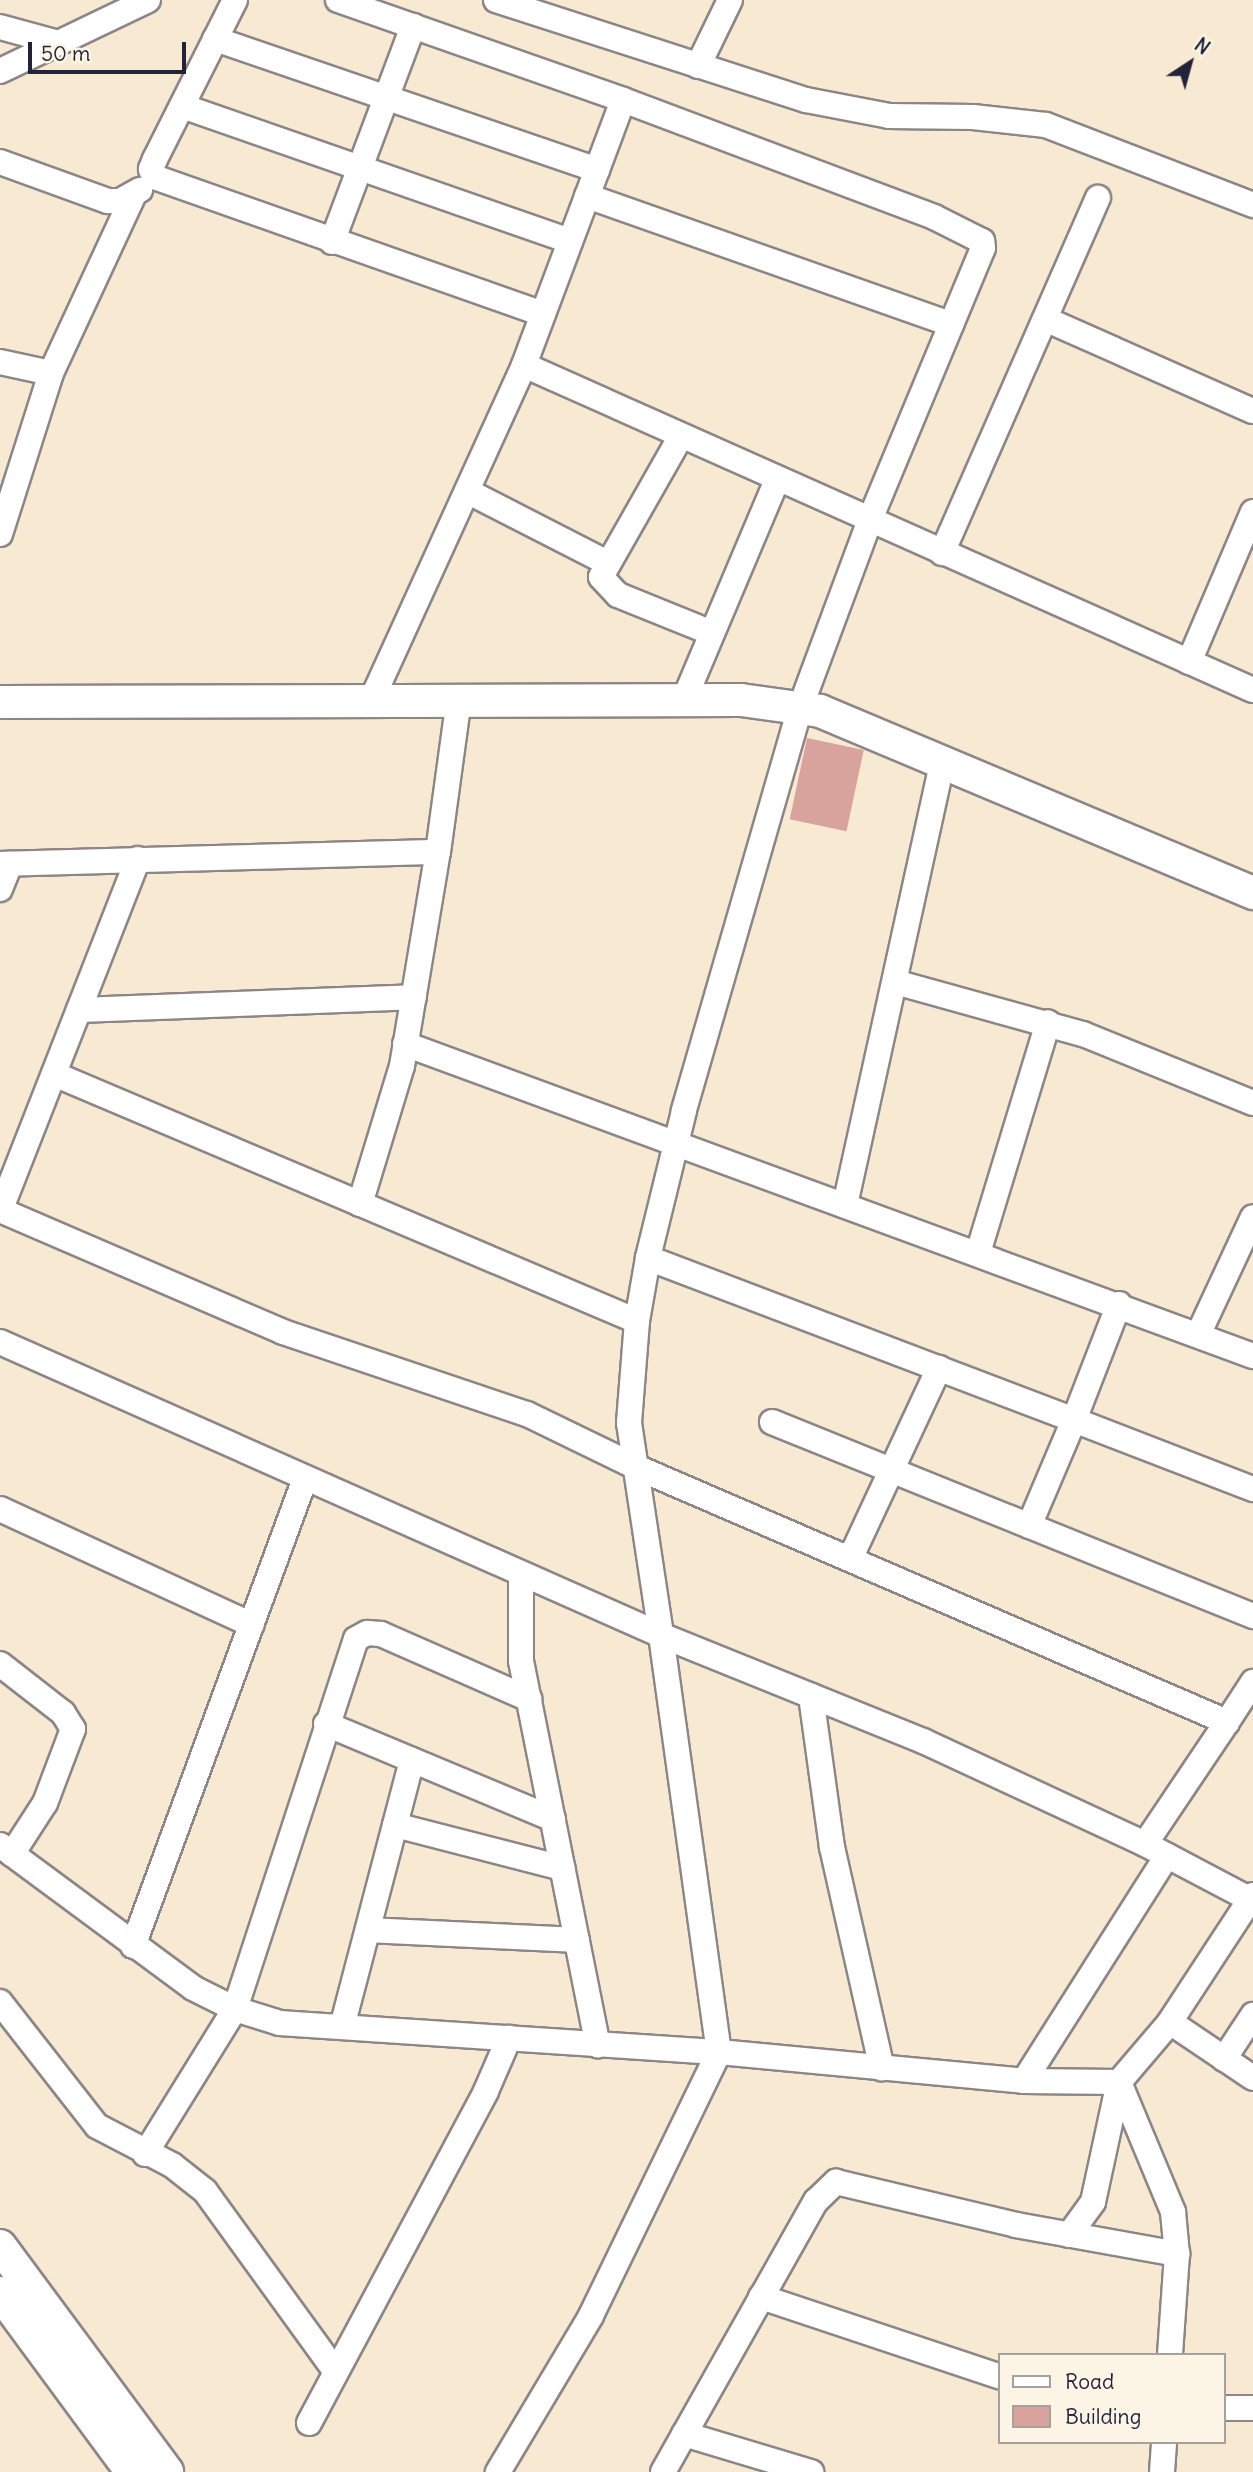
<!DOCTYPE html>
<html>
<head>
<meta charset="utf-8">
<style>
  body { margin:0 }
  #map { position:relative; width:1253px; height:2472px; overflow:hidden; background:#f7e9d2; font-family:Delius,sans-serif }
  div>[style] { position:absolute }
  .building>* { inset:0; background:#d8a39c; transform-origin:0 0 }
  .roads { filter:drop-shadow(2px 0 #8c8686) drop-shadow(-2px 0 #8c8686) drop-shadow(0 2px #8c8686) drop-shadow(0 -2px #8c8686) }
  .minor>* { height:24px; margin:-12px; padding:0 12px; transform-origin:12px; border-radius:12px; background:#fff }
  .major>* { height:32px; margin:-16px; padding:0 16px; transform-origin:16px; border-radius:16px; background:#fff }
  span { translate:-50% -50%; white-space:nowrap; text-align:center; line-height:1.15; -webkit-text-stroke:6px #fcf5e5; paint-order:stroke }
  .legend { position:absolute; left:998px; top:2353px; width:228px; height:91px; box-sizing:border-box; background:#fcf5e5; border:2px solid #a5a1a1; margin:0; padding:9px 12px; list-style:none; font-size:21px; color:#22223b }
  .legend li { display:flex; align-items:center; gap:14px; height:35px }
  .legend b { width:35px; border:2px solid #a5a1a1 }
  .north { position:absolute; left:1155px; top:28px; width:70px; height:70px; -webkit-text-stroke:5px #fcf5e5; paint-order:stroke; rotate:36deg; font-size:19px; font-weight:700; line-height:28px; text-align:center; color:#22223b }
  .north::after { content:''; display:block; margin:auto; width:24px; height:32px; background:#22223b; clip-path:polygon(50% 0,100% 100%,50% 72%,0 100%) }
  .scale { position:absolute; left:28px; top:42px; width:158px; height:32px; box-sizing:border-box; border:4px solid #22223b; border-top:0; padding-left:9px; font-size:21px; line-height:24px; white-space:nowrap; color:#22223b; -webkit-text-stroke:5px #fcf5e5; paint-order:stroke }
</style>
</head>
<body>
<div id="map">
  <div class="building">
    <i style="left:807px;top:738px;width:58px;height:83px;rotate:12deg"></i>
  </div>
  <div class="roads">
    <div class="minor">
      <i style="left:235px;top:0;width:178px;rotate:116.7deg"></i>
      <i style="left:155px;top:159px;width:11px;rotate:112deg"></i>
      <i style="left:151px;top:169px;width:9px;rotate:69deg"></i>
      <i style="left:154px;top:177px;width:412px;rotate:19.4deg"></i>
      <i style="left:338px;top:0;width:302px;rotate:19.3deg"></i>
      <i style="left:623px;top:100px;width:332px;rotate:20.6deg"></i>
      <i style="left:934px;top:217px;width:54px;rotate:26.6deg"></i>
      <i style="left:982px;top:241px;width:7px;rotate:82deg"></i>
      <i style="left:983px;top:248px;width:295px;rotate:112.6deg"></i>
      <i style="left:870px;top:520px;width:201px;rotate:110.4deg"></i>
      <i style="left:800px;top:708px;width:419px;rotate:106.1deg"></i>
      <i style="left:684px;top:1111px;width:151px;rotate:103.8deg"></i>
      <i style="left:648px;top:1258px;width:64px;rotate:99.9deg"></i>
      <i style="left:637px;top:1321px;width:102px;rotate:94.5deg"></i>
      <i style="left:629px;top:1423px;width:214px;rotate:81.4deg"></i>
      <i style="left:661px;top:1635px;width:283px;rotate:22deg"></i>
      <i style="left:923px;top:1741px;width:245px;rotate:24.9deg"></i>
      <i style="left:1145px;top:1844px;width:122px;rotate:27.8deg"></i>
      <i style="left:496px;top:0;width:326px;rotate:17.9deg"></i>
      <i style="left:806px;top:100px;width:85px;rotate:10.9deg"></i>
      <i style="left:889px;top:116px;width:84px;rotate:0.7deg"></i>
      <i style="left:973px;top:117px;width:73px;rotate:6.3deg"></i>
      <i style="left:1046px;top:125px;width:222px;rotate:21.1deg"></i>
      <i style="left:0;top:27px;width:57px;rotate:15.3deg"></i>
      <i style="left:215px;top:39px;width:404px;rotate:18.9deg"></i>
      <i style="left:698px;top:66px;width:73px;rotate:-64.1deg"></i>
      <i style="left:0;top:71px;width:164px;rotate:-25.6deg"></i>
      <i style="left:182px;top:106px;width:411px;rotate:19.2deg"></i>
      <i style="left:0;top:162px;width:115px;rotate:19.9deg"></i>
      <i style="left:108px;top:201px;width:12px"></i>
      <i style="left:120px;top:201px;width:23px;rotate:-29deg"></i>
      <i style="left:587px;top:196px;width:386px;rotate:19.4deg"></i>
      <i style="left:332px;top:242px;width:231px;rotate:-69.4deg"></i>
      <i style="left:1045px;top:319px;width:227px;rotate:23.9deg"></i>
      <i style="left:0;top:362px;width:52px;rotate:12.2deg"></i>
      <i style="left:524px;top:365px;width:798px;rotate:24.03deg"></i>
      <i style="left:681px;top:436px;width:162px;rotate:119.6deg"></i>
      <i style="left:601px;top:577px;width:25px;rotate:47deg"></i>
      <i style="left:618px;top:595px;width:101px;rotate:22deg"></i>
      <i style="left:467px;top:491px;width:156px;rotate:27.1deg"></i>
      <i style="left:0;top:534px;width:169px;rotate:-72.4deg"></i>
      <i style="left:51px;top:373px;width:195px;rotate:-65.1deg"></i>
      <i style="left:942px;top:553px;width:388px;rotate:-66.3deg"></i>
      <i style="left:1189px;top:662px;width:163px;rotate:-66.9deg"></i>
      <i style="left:372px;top:699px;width:367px;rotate:-65.5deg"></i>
      <i style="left:524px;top:365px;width:283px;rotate:-69.5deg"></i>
      <i style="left:684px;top:700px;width:239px;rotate:-67.1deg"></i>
      <i style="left:0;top:864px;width:438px;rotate:-1.6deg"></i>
      <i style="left:0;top:889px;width:27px;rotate:-68deg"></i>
      <i style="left:895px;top:982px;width:195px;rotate:15.5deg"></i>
      <i style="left:1083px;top:1034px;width:183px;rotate:22.1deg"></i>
      <i style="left:79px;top:1010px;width:335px;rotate:-2.2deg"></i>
      <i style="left:405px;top:1044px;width:904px;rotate:20.2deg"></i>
      <i style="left:54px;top:1074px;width:633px;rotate:22.96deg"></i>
      <i style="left:360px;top:1204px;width:144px;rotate:-73.1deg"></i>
      <i style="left:402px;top:1066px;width:217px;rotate:-80.5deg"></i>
      <i style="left:438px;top:852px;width:155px;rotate:-82.2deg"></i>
      <i style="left:845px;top:1205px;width:452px;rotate:-77.6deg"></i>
      <i style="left:0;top:1210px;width:308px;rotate:23.3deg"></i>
      <i style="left:283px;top:1332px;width:257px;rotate:18.6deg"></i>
      <i style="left:527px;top:1414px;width:121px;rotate:25.9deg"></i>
      <i style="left:636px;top:1467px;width:644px;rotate:23.34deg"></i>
      <i style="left:1227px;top:1722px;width:147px;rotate:123.9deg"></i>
      <i style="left:0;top:1211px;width:378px;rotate:-68.6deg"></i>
      <i style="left:978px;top:1253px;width:241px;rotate:-73.1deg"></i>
      <i style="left:648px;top:1258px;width:456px;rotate:20.8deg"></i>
      <i style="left:1074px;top:1420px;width:115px;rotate:113deg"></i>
      <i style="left:1119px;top:1304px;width:124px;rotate:111.2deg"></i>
      <i style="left:1074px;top:1420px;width:192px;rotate:21.1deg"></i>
      <i style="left:1198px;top:1335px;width:130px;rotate:-65deg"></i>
      <i style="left:0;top:1342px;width:723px;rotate:23.91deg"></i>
      <i style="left:661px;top:1635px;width:421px;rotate:82.1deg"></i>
      <i style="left:719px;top:2052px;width:306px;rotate:5.4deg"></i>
      <i style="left:1024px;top:2081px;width:95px;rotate:0.6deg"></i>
      <i style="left:1119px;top:2082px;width:79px;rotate:-49.6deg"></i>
      <i style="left:772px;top:1422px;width:519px;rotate:21.97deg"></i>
      <i style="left:0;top:1509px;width:277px;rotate:24.7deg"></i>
      <i style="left:850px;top:1559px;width:211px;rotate:-65deg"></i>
      <i style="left:521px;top:1575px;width:86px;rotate:90deg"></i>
      <i style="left:521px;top:1661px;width:392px;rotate:78.7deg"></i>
      <i style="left:0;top:1664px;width:80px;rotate:37.9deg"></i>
      <i style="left:63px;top:1713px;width:19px;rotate:58deg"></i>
      <i style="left:73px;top:1729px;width:79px;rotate:110.7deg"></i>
      <i style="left:45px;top:1803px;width:61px;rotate:122.9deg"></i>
      <i style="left:811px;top:1696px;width:152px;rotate:82.1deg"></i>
      <i style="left:832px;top:1847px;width:227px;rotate:77.3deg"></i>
      <i style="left:1227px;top:1722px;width:48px;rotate:-57deg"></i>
      <i style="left:326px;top:1724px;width:246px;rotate:22.7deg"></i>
      <i style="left:395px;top:1825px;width:173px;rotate:14.4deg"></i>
      <i style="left:0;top:1845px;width:240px;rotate:36.5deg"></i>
      <i style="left:193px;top:1988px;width:47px;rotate:26.6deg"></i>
      <i style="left:235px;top:2009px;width:47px;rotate:17.3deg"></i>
      <i style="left:280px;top:2023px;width:440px;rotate:3.8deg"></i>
      <i style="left:719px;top:2052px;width:293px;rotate:115.9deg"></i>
      <i style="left:591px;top:2316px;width:182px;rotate:120.8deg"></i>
      <i style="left:1253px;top:1895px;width:152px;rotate:123.2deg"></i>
      <i style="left:1170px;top:2022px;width:100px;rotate:34deg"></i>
      <i style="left:368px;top:1930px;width:209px;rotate:2.7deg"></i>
      <i style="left:133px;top:1946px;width:498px;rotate:-69.8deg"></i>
      <i style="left:0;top:2002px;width:157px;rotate:52deg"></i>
      <i style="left:97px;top:2126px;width:85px;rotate:27.5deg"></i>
      <i style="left:172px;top:2165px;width:42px;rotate:38.2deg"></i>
      <i style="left:205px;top:2191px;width:223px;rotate:54.1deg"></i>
      <i style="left:342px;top:2027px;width:276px;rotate:-75.3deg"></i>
      <i style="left:1224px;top:2059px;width:53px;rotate:-56.6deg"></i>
      <i style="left:1024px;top:2081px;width:267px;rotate:-57.6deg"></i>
      <i style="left:1119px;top:2082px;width:141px;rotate:67.4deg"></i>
      <i style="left:1173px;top:2212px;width:42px;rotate:84.6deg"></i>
      <i style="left:1177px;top:2254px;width:101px;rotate:94deg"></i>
      <i style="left:145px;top:2154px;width:171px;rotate:-58.2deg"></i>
      <i style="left:235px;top:2009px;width:389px;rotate:-71.9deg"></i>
      <i style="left:356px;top:1639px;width:13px;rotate:-29deg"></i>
      <i style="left:367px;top:1633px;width:14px;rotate:4deg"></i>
      <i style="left:381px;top:1634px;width:162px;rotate:23.7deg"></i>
      <i style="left:1069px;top:2235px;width:41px;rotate:-54deg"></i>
      <i style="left:1093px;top:2202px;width:123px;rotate:-77.8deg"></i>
      <i style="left:761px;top:2297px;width:251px;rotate:18.4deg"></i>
      <i style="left:1223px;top:2408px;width:30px"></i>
      <i style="left:309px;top:2423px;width:376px;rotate:-61.9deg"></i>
      <i style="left:486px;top:2091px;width:58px;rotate:-66.5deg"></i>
      <i style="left:684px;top:2434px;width:133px;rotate:16.7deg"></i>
      <i style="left:663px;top:2472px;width:311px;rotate:-60.6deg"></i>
      <i style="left:816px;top:2201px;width:28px;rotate:-44deg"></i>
      <i style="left:836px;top:2182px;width:185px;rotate:13.4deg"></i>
      <i style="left:1016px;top:2225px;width:164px;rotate:10.2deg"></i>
      <i style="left:1162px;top:2472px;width:30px;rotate:-86deg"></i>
    </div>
    <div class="major">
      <i style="left:0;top:702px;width:741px;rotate:-0.15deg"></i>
      <i style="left:741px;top:700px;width:80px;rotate:7.9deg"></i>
      <i style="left:820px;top:711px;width:470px;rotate:22.8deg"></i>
      <i style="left:0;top:2246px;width:281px;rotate:53.5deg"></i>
      <i style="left:0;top:2293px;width:222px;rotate:53.6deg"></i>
    </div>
  </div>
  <ul class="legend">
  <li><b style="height:9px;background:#fff"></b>Road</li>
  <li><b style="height:19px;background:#d8a39c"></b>Building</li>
  </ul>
  <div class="north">N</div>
  <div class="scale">50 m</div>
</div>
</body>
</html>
